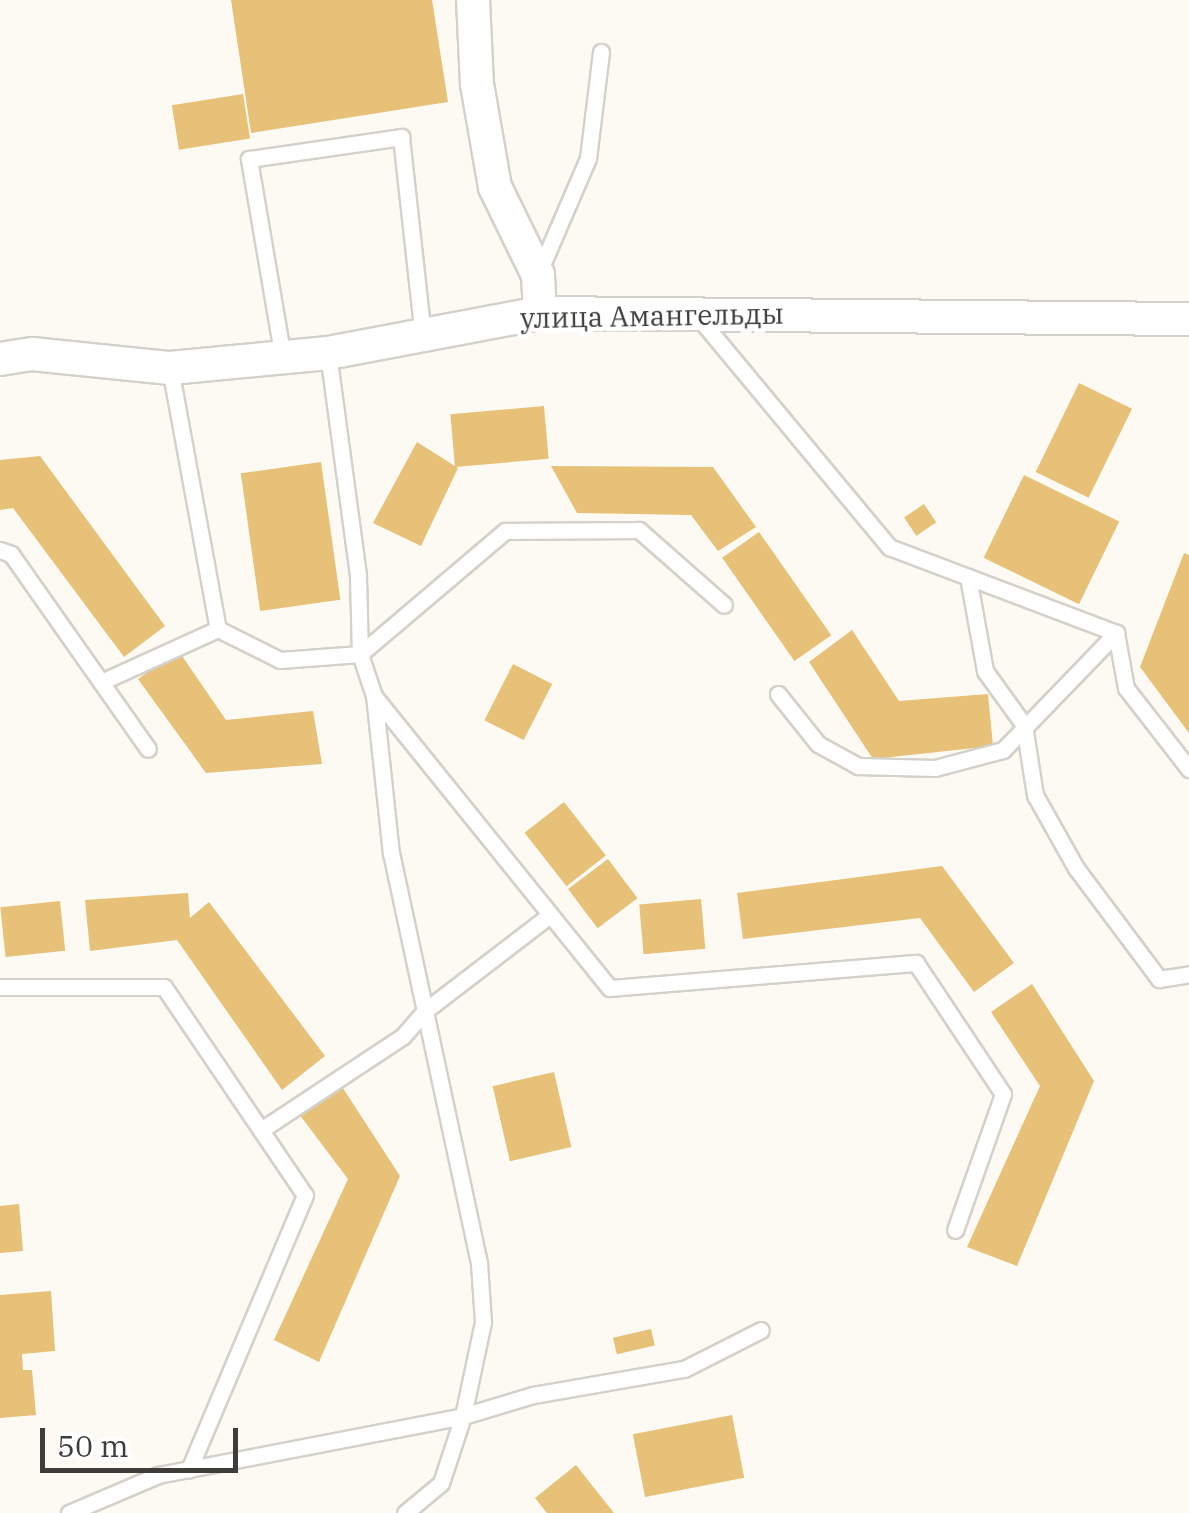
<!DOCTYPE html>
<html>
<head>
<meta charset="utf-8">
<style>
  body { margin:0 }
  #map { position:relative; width:1189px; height:1513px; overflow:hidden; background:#fdfaf4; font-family:"IBM Plex Serif",serif }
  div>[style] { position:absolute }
  .building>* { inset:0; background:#e6c177; transform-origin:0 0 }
  .roads { filter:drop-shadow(2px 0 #d4d1cb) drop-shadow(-2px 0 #d4d1cb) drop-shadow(0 2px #d4d1cb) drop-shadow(0 -2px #d4d1cb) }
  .lane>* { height:15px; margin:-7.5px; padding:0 7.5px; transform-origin:7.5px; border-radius:7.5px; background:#fff }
  .street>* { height:32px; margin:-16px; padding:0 16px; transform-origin:16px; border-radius:16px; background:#fff }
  span { translate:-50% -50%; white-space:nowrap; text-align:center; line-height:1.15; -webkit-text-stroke:9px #fff; paint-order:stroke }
  .street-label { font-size:28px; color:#3e3d3a }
  .scale { position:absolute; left:40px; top:1428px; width:198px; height:45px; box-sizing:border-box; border:5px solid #3e3d3a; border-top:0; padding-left:12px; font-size:30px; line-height:35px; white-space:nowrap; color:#3e3d3a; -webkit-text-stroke:8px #fff; paint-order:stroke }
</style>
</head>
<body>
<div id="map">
  <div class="building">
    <i style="clip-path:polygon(231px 0,432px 0,448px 102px,251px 133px)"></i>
    <i style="left:243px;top:94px;width:45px;height:72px;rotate:81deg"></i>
    <i style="left:1079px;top:383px;width:59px;height:99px;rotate:26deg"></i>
    <i style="left:544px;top:406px;width:53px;height:94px;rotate:85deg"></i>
    <i style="clip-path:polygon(417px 442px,458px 468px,421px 546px,373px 523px)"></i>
    <i style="clip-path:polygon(40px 456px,165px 626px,124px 657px,13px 508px,0 510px,0 460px)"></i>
    <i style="left:321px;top:462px;width:139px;height:81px;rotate:82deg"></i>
    <i style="clip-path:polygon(551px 466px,713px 467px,756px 527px,718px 551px,691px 515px,577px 513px)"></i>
    <i style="left:1024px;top:475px;width:106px;height:92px;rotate:26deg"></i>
    <i style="left:924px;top:504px;width:22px;height:24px;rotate:56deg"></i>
    <i style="left:759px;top:532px;width:126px;height:45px;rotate:55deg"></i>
    <i style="clip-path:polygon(1184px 553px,1189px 555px,1189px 733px,1140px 667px)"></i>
    <i style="clip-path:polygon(852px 630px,899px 701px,988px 694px,993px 746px,873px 759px,809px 662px)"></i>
    <i style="clip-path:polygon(178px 650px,226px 720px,313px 711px,322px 764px,206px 773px,138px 679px)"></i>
    <i style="left:513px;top:664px;width:44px;height:63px;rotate:27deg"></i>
    <i style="left:564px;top:802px;width:68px;height:50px;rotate:52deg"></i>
    <i style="left:608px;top:859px;width:49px;height:50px;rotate:53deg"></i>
    <i style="clip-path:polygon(942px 866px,1014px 963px,974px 992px,920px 918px,743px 939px,737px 893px)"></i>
    <i style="clip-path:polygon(188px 893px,190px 918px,209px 902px,325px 1056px,282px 1090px,177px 940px,90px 951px,85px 900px)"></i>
    <i style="left:701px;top:899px;width:50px;height:62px;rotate:85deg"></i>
    <i style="left:60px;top:901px;width:50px;height:60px;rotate:84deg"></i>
    <i style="clip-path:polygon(1032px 984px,1094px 1081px,1017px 1266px,967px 1247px,1040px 1086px,991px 1012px)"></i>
    <i style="left:554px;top:1072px;width:77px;height:63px;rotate:77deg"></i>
    <i style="clip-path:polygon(339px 1082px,400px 1176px,319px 1362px,274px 1340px,348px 1179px,296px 1110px)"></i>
    <i style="clip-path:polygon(19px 1204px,23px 1251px,0 1253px,0 1206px)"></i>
    <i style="clip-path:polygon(51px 1291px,55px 1351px,22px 1354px,23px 1370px,32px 1370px,36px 1415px,0 1418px,0 1295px)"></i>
    <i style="left:651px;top:1329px;width:17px;height:39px;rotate:77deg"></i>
    <i style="left:732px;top:1415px;width:64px;height:101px;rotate:79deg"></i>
    <i style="clip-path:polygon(576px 1465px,614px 1513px,547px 1513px,535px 1498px)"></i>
  </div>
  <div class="roads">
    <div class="lane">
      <i style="left:539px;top:272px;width:124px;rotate:-66.7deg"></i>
      <i style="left:588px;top:158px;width:107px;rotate:-83deg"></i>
      <i style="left:699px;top:318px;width:298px;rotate:50.3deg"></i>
      <i style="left:889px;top:547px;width:243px;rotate:20.7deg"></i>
      <i style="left:1116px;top:633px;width:56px;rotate:79.7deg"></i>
      <i style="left:1126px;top:688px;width:103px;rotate:52.1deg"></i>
      <i style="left:283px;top:358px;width:202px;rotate:-99.7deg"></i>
      <i style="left:249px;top:159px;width:154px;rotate:-8.2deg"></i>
      <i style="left:401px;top:137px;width:199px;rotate:83.7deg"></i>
      <i style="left:170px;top:368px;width:265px;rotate:79.6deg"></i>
      <i style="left:218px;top:629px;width:69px;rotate:26.6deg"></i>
      <i style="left:280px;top:660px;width:80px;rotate:-4.3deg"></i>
      <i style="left:360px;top:654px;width:79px;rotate:-91.5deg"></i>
      <i style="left:358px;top:575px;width:224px;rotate:-97.7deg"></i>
      <i style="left:0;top:550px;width:12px;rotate:20deg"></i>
      <i style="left:11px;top:554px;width:238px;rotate:54.9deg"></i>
      <i style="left:968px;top:577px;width:96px;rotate:79.7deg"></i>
      <i style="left:985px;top:671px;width:67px;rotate:54.2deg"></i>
      <i style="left:1024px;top:725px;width:71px;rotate:81.1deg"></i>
      <i style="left:1035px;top:795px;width:84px;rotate:60.7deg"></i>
      <i style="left:1076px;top:868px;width:139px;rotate:53.2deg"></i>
      <i style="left:1159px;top:979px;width:30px;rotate:-9deg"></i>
      <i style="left:101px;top:682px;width:128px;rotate:-24.4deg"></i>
      <i style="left:778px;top:694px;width:64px;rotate:51.3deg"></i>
      <i style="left:818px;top:744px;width:46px;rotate:28.8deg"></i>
      <i style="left:858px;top:766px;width:77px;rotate:1.5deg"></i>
      <i style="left:935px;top:768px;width:70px;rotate:-14.8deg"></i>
      <i style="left:1003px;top:750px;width:163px;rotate:-46deg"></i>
      <i style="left:374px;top:696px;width:375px;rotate:51.1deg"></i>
      <i style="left:610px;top:988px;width:307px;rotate:-4.7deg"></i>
      <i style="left:916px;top:963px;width:157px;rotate:56.4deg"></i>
      <i style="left:1003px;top:1094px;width:144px;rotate:109.4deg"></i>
      <i style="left:0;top:987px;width:164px"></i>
      <i style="left:164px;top:987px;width:251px;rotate:55.9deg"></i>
      <i style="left:305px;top:1195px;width:298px;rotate:112.9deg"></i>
      <i style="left:261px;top:1130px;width:170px;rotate:-33.5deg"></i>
      <i style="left:403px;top:1036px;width:35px;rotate:-49deg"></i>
      <i style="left:426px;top:1010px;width:156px;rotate:-37.5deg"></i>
      <i style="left:69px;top:1513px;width:97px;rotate:-23.1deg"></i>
      <i style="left:158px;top:1475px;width:311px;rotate:-10.9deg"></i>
      <i style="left:463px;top:1416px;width:96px;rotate:-78deg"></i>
      <i style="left:483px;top:1322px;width:59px;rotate:-93.9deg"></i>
      <i style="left:479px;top:1263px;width:418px;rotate:-102.1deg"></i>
      <i style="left:391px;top:854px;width:159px;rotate:-96.1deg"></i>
      <i style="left:374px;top:696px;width:44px;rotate:-108.4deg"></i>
      <i style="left:360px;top:654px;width:190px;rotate:-40.3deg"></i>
      <i style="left:505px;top:531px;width:134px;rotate:-0.4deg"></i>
      <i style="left:639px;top:530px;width:113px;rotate:41.4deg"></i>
      <i style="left:405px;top:1513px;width:47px;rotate:-39.8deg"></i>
      <i style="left:441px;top:1483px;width:71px;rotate:-71.8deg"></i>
      <i style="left:463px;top:1416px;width:73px;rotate:-16.7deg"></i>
      <i style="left:533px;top:1395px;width:153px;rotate:-9.8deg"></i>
      <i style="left:684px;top:1369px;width:86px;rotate:-26.9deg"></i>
    </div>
    <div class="street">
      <i style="left:473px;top:0;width:84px;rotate:87.3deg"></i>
      <i style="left:477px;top:84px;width:105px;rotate:80.1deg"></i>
      <i style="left:495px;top:187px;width:98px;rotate:64deg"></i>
      <i style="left:538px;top:275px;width:38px;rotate:87deg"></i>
      <i style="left:0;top:359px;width:32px;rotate:-9deg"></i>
      <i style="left:32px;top:354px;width:139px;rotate:5.8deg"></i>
      <i style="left:170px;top:368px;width:159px;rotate:-5.4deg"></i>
      <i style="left:328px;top:353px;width:216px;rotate:-10.7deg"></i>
      <i style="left:540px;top:313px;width:649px;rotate:0.53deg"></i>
    </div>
  </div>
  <div class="street-label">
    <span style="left:652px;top:316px;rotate:-1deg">улица Амангельды</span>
  </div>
  <div class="scale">50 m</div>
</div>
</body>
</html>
